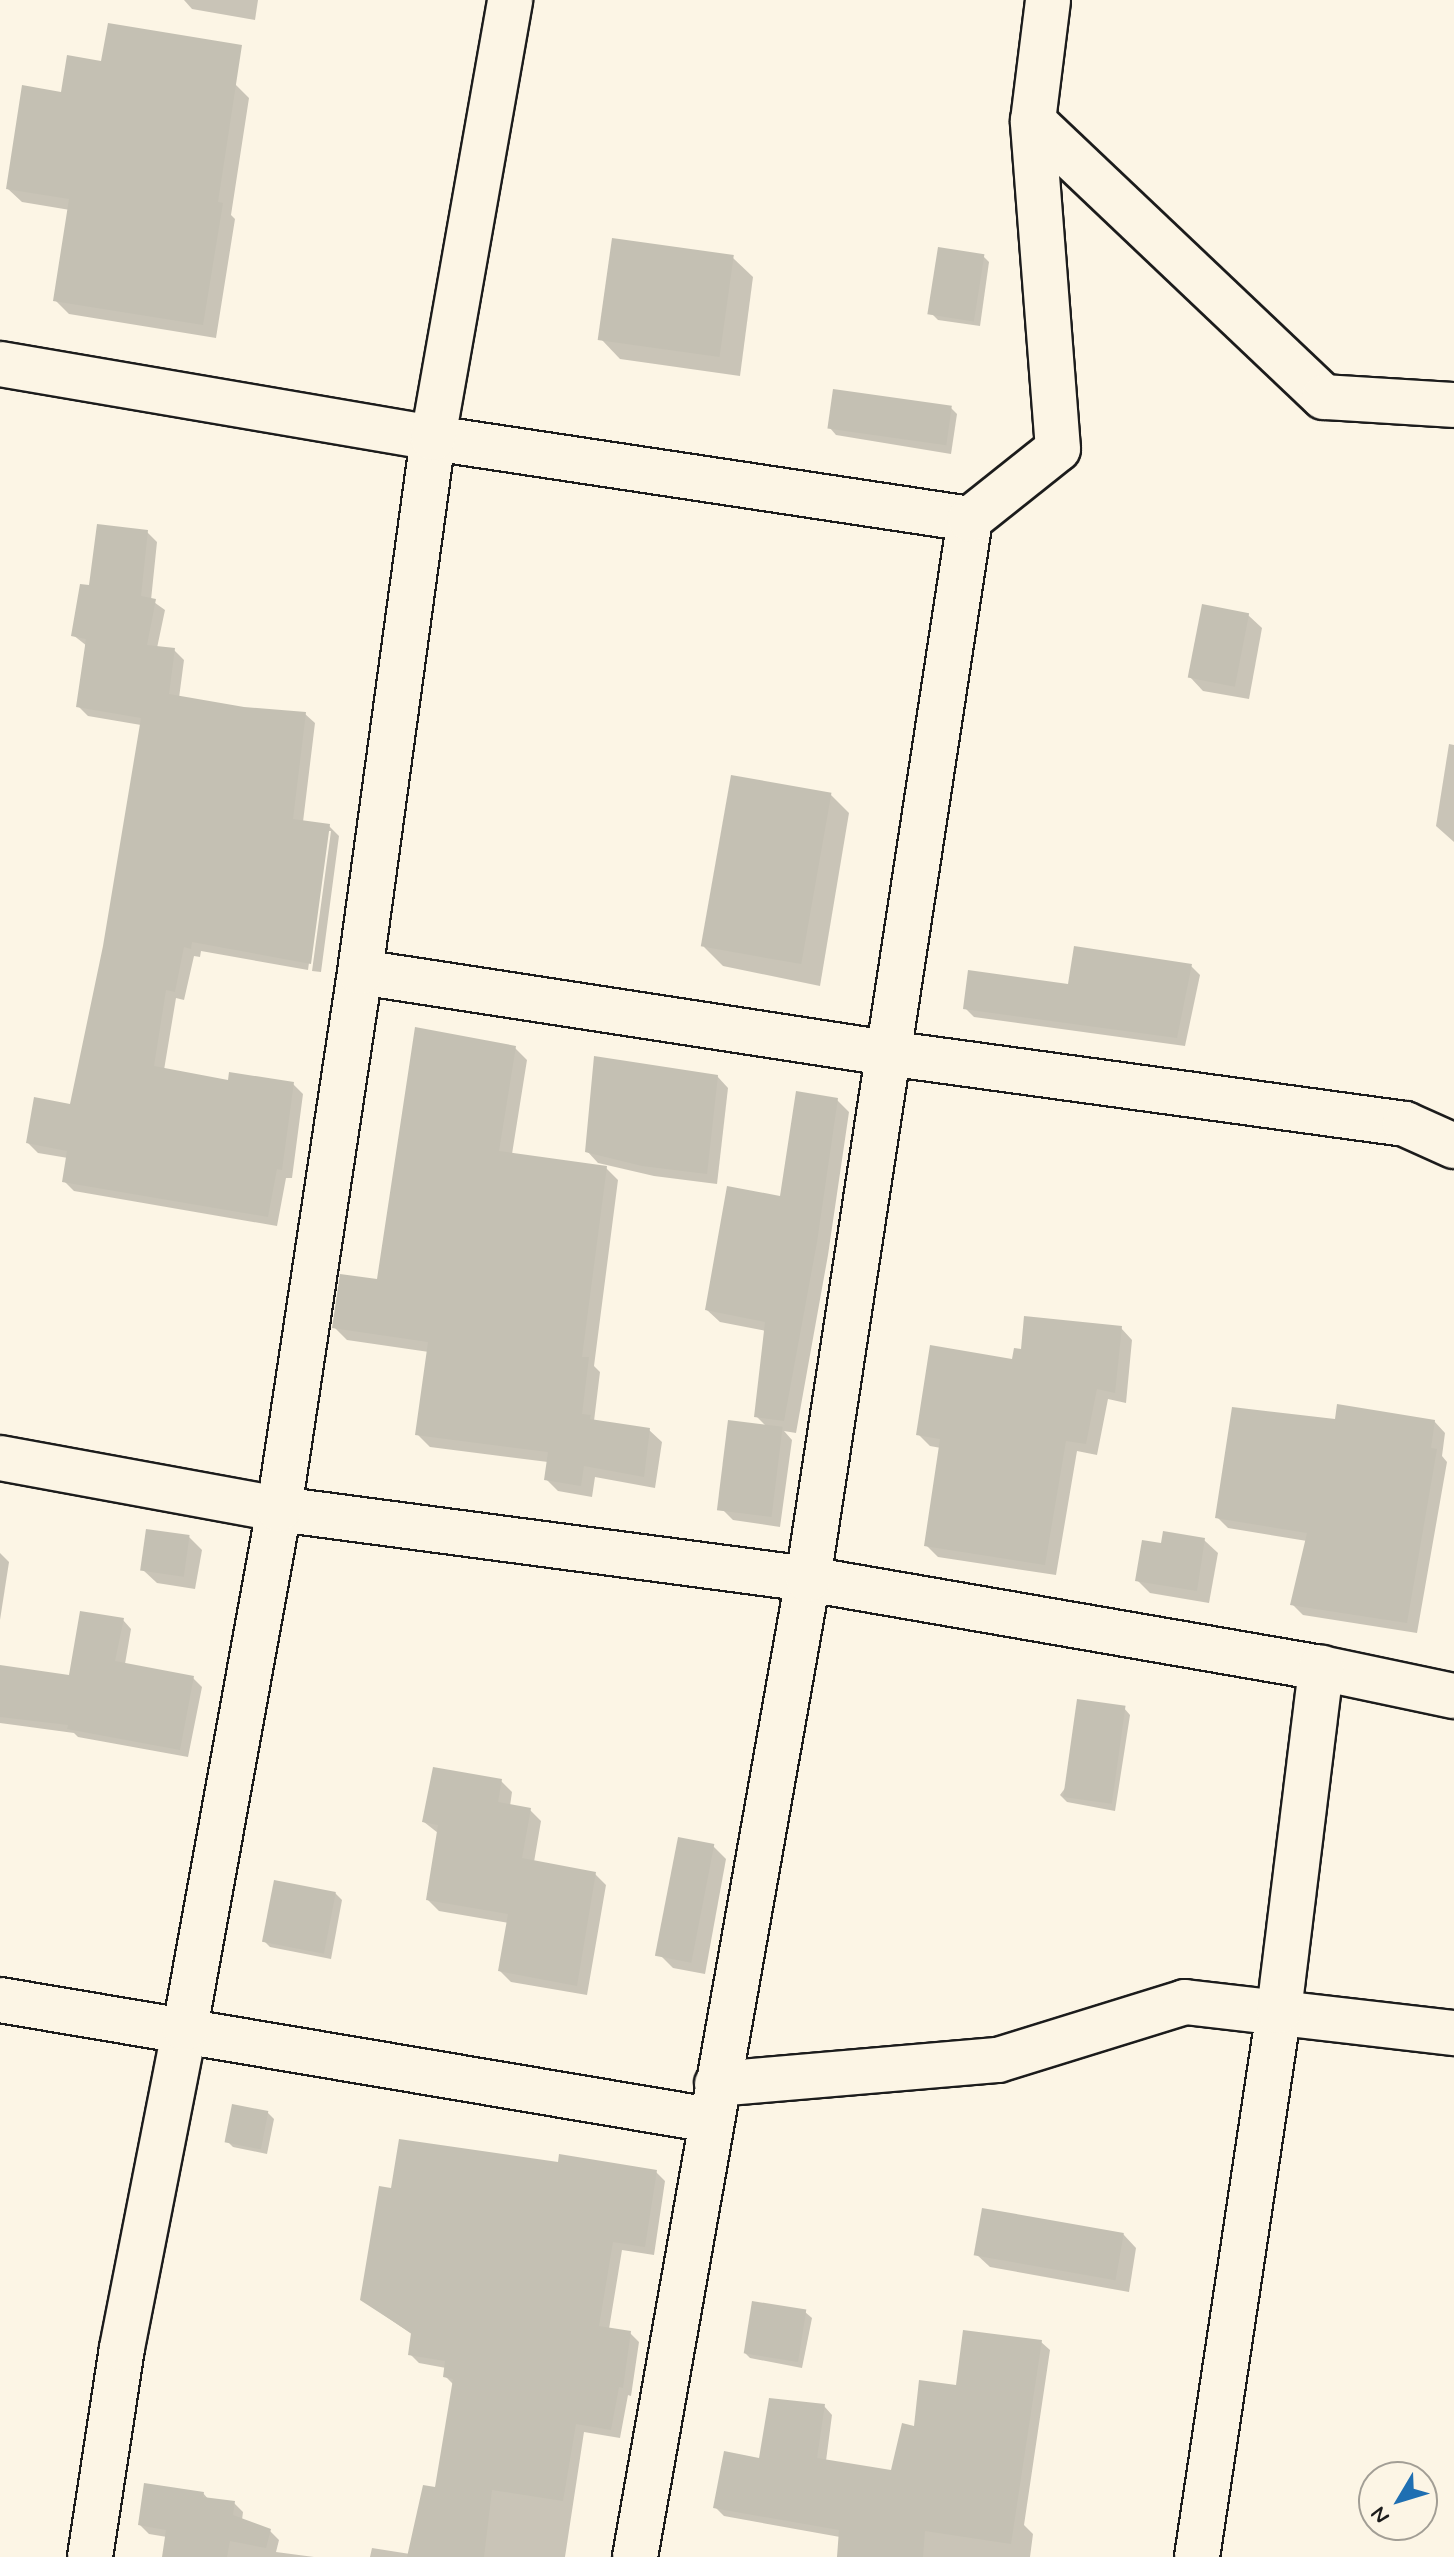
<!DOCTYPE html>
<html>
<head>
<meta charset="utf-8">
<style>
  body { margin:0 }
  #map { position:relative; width:1454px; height:2557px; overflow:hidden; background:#fcf5e5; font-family:Mynerve,sans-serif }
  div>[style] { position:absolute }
  .shadow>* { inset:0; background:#0003 }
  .building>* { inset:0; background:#c4c0b3; transform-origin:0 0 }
  .roads { filter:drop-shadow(2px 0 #1c1c1c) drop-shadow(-2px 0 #1c1c1c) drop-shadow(0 2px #1c1c1c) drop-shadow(0 -2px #1c1c1c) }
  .street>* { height:44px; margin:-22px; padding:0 22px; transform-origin:22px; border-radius:22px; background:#fcf5e5 }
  span { translate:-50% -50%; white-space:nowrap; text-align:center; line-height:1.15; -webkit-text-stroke:7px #fcf5e5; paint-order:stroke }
  .north { position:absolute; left:1358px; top:2461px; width:80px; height:80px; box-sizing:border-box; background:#fcf5e5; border:2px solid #a29e95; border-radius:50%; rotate:232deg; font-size:22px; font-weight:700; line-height:32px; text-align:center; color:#1c1c1c }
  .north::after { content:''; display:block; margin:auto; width:28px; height:36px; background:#1f6fb2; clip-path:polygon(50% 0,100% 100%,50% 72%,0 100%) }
</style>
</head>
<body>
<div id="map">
  <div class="shadow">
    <i style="clip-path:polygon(184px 0,258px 0,255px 20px,192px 9px)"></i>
    <i style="clip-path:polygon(235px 84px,249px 98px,231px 215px,235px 219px,216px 338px,69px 314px,55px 300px,70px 210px,22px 202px,8px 189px,62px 94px)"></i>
    <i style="clip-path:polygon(983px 256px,989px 262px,980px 326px,938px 320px,932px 314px)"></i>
    <i style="clip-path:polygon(733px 258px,753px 277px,740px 376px,620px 359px,601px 339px)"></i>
    <i style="clip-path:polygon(951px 408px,957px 414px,951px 454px,836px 435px,830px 428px)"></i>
    <i style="clip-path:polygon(147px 532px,157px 542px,151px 600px,165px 610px,157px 648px,174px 650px,184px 660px,179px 698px,244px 709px,305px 714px,315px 723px,303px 822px,329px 826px,339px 836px,321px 972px,312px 971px,331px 831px,327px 831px,308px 970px,201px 951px,200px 957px,194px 956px,184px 1000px,176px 998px,164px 1070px,229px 1082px,293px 1084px,303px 1094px,292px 1178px,286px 1178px,277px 1226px,74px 1191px,64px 1181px,68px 1158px,38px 1153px,28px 1143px,72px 1106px,105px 947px,141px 725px,88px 716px,78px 706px,87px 646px,73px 635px,90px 588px)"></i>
    <i style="clip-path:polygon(1248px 615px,1262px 628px,1249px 699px,1203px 691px,1190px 677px)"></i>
    <i style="clip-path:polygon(1449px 744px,1454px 745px,1454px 842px,1436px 826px)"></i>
    <i style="clip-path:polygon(830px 794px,849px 813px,820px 986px,723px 966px,704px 947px)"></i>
    <i style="clip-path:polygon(1191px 966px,1200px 975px,1185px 1046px,974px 1017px,965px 1008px)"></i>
    <i style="clip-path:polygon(515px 1048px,527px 1060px,512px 1154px,606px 1168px,618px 1180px,594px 1366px,600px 1372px,594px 1421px,649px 1430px,662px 1442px,655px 1488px,595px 1477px,592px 1497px,558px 1491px,546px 1479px,548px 1462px,430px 1447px,418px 1435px,429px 1352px,347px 1340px,335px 1328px,378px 1281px)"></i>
    <i style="clip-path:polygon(717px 1076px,728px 1088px,717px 1184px,654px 1176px,598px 1163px,587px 1151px)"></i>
    <i style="clip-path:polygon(837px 1100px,849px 1112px,828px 1255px,796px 1433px,784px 1431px,792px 1440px,780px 1527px,733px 1520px,723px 1510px,730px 1422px,767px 1427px,756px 1416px,766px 1331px,720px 1322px,707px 1310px,781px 1198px)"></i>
    <i style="clip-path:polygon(1121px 1328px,1132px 1340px,1126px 1403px,1108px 1399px,1097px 1455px,1077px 1451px,1056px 1575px,938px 1557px,926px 1545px,941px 1448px,930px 1446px,918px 1434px,1014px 1361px)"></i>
    <i style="clip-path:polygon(1337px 1421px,1434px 1421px,1445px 1433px,1442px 1456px,1447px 1462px,1417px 1633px,1303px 1615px,1292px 1604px,1307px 1541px,1228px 1528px,1217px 1517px)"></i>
    <i style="clip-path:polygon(189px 1537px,202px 1550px,195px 1589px,157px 1583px,143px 1570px)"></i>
    <i style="clip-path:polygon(1204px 1540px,1218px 1553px,1209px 1603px,1150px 1593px,1137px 1580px,1163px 1546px)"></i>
    <i style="clip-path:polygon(0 1553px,9px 1562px,0 1620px)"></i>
    <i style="clip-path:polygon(123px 1620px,131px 1629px,125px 1664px,193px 1678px,202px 1687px,188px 1757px,78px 1737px,74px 1733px,0 1723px,0 1667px,70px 1677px)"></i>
    <i style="clip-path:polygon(1124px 1708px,1130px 1715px,1115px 1811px,1067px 1802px,1060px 1795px)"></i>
    <i style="clip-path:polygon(501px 1781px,512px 1792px,510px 1806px,530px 1810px,541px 1821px,534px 1862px,595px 1874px,606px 1885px,587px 1995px,511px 1982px,500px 1971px,509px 1923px,439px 1911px,428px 1900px,438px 1833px,424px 1822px)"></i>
    <i style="clip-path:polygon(713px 1846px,726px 1859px,705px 1974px,673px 1968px,660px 1955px)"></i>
    <i style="clip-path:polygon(335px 1893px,342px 1900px,331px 1959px,270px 1947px,264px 1941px)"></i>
    <i style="clip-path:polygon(267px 2112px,274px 2119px,267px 2154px,233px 2147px,227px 2141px)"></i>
    <i style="clip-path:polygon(559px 2164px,656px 2172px,665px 2181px,654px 2255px,622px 2250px,609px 2329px,630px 2333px,639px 2342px,631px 2396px,628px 2395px,620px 2438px,584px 2432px,565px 2557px,370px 2557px,372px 2548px,410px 2554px,436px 2490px,454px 2385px,445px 2376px,446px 2368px,419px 2363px,410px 2354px,413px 2335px,362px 2300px,393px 2190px)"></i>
    <i style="clip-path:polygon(1123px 2234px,1136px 2248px,1129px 2292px,990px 2267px,976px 2254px)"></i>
    <i style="clip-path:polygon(805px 2312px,812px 2318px,802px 2368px,750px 2358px,744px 2352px)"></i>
    <i style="clip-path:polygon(1041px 2342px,1050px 2350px,1024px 2525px,1033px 2534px,1030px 2557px,839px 2557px,840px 2537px,724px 2516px,715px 2507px,761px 2460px,824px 2406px,832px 2415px,826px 2461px,893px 2472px,916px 2429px,958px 2387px)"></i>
    <i style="clip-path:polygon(203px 2493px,209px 2500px,234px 2503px,243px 2512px,242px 2520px,270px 2531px,279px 2540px,276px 2552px,314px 2557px,164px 2557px,167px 2537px,149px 2534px,140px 2525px)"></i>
  </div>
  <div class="building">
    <i style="clip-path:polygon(108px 23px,242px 45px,218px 202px,223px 203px,203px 325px,53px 301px,69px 199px,6px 189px,22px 85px,61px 92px,67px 55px,101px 61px)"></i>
    <i style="left:612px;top:238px;width:123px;height:103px;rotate:8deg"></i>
    <i style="left:938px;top:247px;width:47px;height:68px;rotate:9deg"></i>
    <i style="left:833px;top:389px;width:120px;height:40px;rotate:8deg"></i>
    <i style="clip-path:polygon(97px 524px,148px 530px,141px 596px,156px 599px,147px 645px,175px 648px,169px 694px,244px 707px,306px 712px,293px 819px,330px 824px,311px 964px,192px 942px,191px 949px,184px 947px,175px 992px,166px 990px,154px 1066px,228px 1080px,229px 1072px,294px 1082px,282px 1170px,277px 1169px,268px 1217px,62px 1182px,67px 1151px,26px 1143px,34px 1097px,70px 1104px,103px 946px,141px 718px,76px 707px,86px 639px,71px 636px,80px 584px,89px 585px)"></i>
    <i style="left:1202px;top:604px;width:48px;height:75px;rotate:11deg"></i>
    <i style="left:731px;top:775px;width:102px;height:174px;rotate:10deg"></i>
    <i style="clip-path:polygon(1074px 946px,1192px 964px,1177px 1038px,963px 1009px,968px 970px,1068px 984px)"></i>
    <i style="clip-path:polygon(415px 1027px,516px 1046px,499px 1151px,607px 1166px,582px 1357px,589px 1357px,582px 1414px,591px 1415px,590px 1419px,650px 1428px,644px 1477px,584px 1466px,581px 1486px,544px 1480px,548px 1452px,415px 1435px,428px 1342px,332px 1328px,340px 1274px,377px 1279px)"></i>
    <i style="clip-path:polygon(594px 1056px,718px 1075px,707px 1174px,642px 1166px,585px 1152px)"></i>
    <i style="clip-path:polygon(796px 1091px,838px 1098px,817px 1242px,784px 1421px,754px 1417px,765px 1322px,705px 1310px,727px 1186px,780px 1196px)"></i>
    <i style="clip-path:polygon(1024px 1316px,1122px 1326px,1115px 1393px,1097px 1389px,1086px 1444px,1066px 1441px,1045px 1565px,924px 1546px,940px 1439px,916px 1435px,930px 1345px,1012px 1359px,1014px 1348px,1021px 1349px)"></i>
    <i style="clip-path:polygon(1337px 1404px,1435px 1420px,1431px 1448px,1437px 1449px,1407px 1623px,1290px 1605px,1307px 1533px,1215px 1518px,1232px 1407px,1335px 1419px)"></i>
    <i style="left:728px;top:1420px;width:55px;height:91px;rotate:7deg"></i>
    <i style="left:146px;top:1529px;width:44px;height:42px;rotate:8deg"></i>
    <i style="clip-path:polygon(1163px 1531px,1205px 1538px,1197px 1591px,1135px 1581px,1142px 1540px,1161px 1543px)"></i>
    <i style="clip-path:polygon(80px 1611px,124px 1618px,115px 1661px,194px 1676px,180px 1750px,67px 1729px,68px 1725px,0 1717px,0 1665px,69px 1675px)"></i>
    <i style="left:1077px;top:1699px;width:49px;height:99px;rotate:8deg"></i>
    <i style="clip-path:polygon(433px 1767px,502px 1779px,498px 1802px,531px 1808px,522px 1858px,596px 1872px,577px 1986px,498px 1971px,508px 1914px,426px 1900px,438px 1825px,422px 1822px)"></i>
    <i style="left:678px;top:1837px;width:37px;height:121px;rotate:11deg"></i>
    <i style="left:274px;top:1880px;width:63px;height:63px;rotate:11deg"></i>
    <i style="left:232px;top:2104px;width:37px;height:39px;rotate:11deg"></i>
    <i style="clip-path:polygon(399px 2139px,558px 2162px,559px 2154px,657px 2170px,645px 2247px,613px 2242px,599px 2326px,631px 2331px,623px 2388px,619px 2387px,611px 2430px,576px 2424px,563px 2501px,492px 2490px,484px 2557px,407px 2557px,423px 2485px,435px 2487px,453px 2379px,443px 2377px,445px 2361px,408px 2355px,411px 2333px,360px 2300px,379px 2186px,391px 2188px)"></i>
    <i style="left:982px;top:2208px;width:144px;height:48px;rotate:10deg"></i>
    <i style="left:752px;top:2301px;width:55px;height:53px;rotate:9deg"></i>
    <i style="clip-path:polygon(963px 2330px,1042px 2340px,1011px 2544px,925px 2531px,923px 2557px,837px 2557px,839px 2530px,713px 2508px,724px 2451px,759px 2458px,769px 2398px,825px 2404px,817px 2458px,891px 2470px,902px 2423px,914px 2426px,919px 2380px,956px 2385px)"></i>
    <i style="clip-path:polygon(144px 2483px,204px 2492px,203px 2497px,235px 2501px,233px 2515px,271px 2529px,266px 2548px,230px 2541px,227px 2557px,162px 2557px,166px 2530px,138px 2525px)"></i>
  </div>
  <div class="roads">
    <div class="street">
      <i style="left:1033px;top:121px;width:401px;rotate:43.5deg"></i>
      <i style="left:1324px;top:397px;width:130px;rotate:3.5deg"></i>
      <i style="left:0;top:364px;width:439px;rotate:9.7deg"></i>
      <i style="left:433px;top:438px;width:543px;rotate:8.58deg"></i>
      <i style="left:360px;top:972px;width:533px;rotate:8.74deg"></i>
      <i style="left:887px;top:1053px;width:523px;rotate:7.8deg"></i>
      <i style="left:1405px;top:1124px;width:54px;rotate:24.2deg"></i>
      <i style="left:0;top:1458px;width:284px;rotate:10.4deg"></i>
      <i style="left:279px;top:1509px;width:534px;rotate:7.54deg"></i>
      <i style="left:808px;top:1579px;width:521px;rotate:9.84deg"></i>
      <i style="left:1321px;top:1668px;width:136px;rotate:11.9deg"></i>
      <i style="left:0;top:2000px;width:720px;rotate:9.59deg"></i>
      <i style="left:717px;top:2084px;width:282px;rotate:-4.9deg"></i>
      <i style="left:998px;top:2060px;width:196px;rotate:-17.2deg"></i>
      <i style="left:1185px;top:2002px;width:271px;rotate:6.6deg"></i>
      <i style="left:90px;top:2557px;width:211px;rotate:-81.3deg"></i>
      <i style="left:122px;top:2348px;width:326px;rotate:-78.9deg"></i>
      <i style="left:185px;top:2028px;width:527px;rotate:-79.73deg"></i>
      <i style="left:279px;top:1509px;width:543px;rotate:-81.42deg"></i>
      <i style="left:360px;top:972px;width:539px;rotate:-82.22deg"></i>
      <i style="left:433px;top:438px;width:445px;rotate:-80deg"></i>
      <i style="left:635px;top:2557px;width:993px;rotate:-79.97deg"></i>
      <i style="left:808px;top:1579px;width:1072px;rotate:-81.31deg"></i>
      <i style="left:970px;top:519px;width:112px;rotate:-38.5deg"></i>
      <i style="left:1058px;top:449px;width:329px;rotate:-94.4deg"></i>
      <i style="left:1033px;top:121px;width:122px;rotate:-82.9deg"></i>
      <i style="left:1197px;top:2557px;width:552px;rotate:-81.46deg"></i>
      <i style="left:1279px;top:2011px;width:346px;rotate:-83deg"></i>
    </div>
  </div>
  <div class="north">N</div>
</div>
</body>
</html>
